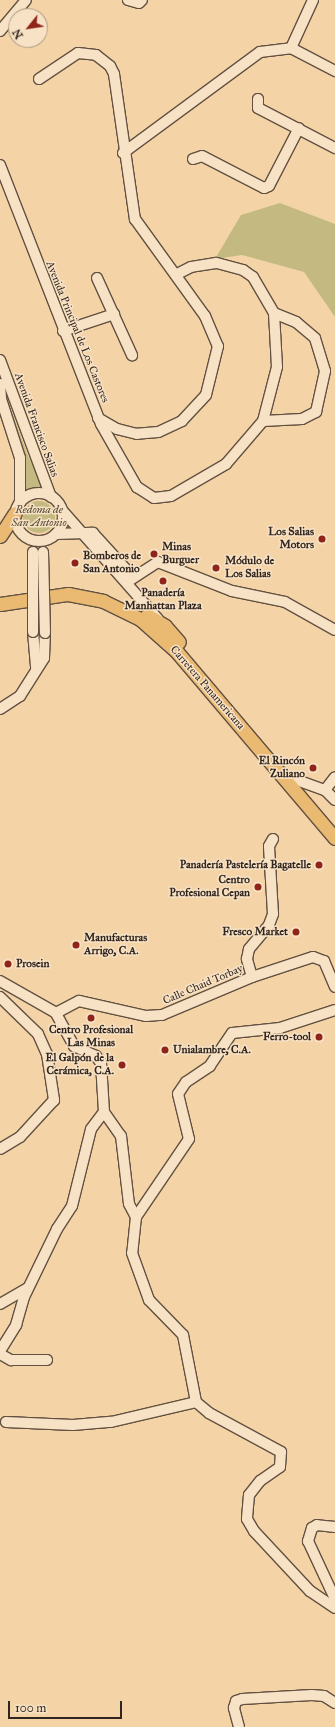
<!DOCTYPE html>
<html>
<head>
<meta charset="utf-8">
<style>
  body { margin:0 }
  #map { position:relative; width:335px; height:1727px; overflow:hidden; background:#f4d3a6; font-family:"IM FELL Great Primer",serif }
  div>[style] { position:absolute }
  .green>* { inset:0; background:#c4ba81 }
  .round { border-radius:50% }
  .roads { filter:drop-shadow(1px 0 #625141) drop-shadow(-1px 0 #625141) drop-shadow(0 1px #625141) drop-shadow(0 -1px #625141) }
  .minor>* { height:10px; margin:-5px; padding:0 5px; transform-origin:5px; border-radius:5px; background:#f8e2c5 }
  .minor>.ring { margin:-5px; padding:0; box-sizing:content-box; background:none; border:10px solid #f8e2c5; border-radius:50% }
  .major>* { height:13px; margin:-6.5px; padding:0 6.5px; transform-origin:6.5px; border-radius:6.5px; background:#eaba73 }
  .bridges { filter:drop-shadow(1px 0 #625141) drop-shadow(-1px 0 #625141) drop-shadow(0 1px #625141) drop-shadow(0 -1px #625141) }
  .minor-bridge>* { height:10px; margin:-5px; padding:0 5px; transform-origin:5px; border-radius:5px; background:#f8e2c5 }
  .dots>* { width:11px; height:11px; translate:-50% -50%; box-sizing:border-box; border:2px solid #f8e2c5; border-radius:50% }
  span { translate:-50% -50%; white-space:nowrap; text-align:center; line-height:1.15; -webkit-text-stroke:3px #f8e2c5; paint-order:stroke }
  .street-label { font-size:11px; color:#31261f }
  .park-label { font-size:11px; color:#564b38; font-style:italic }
  .poi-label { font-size:11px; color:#31261f; font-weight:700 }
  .right { translate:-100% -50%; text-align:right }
  .left { translate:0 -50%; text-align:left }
  .north { position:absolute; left:8px; top:8px; width:40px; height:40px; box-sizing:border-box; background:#f8e2c5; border:1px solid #a89783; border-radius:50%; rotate:240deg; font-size:11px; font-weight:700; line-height:16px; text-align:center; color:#31261f }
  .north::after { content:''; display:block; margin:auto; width:14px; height:18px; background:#8f2418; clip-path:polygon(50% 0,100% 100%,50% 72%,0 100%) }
  .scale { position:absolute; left:8px; top:1701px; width:114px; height:18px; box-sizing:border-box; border:2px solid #31261f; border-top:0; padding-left:5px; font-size:12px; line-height:14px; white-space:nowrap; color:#31261f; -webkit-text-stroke:3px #f8e2c5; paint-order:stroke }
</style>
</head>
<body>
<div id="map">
  <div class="green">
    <i style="clip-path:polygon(280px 203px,335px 224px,335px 317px,304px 272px,242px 255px,215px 259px,241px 215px)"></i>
    <i style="clip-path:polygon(12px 412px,28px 456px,46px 490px,24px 493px)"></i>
    <i class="round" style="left:23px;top:501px;width:32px;height:32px"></i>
  </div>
  <div class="roads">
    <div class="minor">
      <i style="left:128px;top:0;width:11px;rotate:15deg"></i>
      <i style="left:139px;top:3px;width:4px;rotate:-45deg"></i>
      <i style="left:0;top:31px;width:40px;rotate:-50deg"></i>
      <i style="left:291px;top:48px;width:53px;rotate:-65.4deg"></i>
      <i style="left:39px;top:79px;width:47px;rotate:-33.7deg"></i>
      <i style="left:78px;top:53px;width:18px;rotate:6deg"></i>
      <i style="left:96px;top:55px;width:18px;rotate:38deg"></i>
      <i style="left:110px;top:66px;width:9px;rotate:63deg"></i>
      <i style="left:114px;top:74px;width:147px;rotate:81.8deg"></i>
      <i style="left:135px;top:219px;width:120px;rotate:54.2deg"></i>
      <i style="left:205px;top:316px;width:33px;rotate:67deg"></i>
      <i style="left:218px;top:346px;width:50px;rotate:103.8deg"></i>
      <i style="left:206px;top:395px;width:35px;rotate:133deg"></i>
      <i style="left:182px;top:421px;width:26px;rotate:155deg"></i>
      <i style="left:158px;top:432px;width:21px;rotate:175deg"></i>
      <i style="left:137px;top:434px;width:21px;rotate:-166deg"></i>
      <i style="left:117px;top:429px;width:22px;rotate:-150deg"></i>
      <i style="left:258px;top:99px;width:9px;rotate:90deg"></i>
      <i style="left:258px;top:108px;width:87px;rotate:27.5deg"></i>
      <i style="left:123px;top:153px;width:170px;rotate:-36.4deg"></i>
      <i style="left:260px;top:52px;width:31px;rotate:-7deg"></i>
      <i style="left:291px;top:48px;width:50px;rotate:27.6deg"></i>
      <i style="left:193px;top:159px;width:9px;rotate:-18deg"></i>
      <i style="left:202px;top:156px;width:70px;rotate:27.3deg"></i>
      <i style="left:264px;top:188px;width:5px;rotate:-22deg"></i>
      <i style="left:269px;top:186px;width:65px;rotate:-62.7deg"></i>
      <i style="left:0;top:165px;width:278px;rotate:68.7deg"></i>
      <i style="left:101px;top:424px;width:73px;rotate:60.3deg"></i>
      <i style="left:137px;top:487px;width:20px;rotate:33deg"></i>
      <i style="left:154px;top:498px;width:17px;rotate:-7deg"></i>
      <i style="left:171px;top:496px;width:64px;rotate:-30.2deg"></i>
      <i style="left:226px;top:464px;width:57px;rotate:-49.3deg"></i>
      <i style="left:263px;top:421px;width:56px;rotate:-75.5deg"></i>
      <i style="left:277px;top:367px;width:54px;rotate:-93.2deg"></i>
      <i style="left:274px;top:313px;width:42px;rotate:-120.3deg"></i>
      <i style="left:253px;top:277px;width:12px;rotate:-145deg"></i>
      <i style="left:243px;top:270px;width:28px;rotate:-165deg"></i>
      <i style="left:216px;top:263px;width:25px;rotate:171deg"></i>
      <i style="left:191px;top:267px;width:16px;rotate:153deg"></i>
      <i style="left:97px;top:278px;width:85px;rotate:65.6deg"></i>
      <i style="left:63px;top:331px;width:54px;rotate:-18.4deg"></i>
      <i style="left:0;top:360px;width:146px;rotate:69.6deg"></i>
      <i style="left:0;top:384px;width:15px;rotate:86deg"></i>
      <i style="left:1px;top:399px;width:62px;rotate:72.1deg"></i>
      <i style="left:20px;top:458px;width:45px;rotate:90deg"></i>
      <i style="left:263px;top:421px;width:39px;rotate:-3deg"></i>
      <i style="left:302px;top:419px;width:16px;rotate:-27deg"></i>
      <i style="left:316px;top:412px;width:42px;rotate:-77.6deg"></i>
      <i style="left:325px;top:371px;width:34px;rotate:-107deg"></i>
      <i style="left:315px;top:338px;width:25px;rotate:-140deg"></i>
      <i style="left:296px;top:322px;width:24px;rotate:-158deg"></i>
      <i class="ring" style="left:15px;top:493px;width:38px;height:38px"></i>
      <i style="left:61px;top:509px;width:147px;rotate:48.6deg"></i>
      <i style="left:56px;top:534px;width:37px;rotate:-2deg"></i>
      <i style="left:93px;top:533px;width:58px;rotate:47.8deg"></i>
      <i style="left:127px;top:582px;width:37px;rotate:-33deg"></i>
      <i style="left:158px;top:562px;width:79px;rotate:21.4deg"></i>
      <i style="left:232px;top:591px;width:54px;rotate:11.7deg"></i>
      <i style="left:285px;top:602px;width:57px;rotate:29.2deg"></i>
      <i style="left:33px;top:632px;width:36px;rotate:85deg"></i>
      <i style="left:0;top:709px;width:24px;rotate:-33deg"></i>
      <i style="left:20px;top:696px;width:45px;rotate:-57.7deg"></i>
      <i style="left:44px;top:658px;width:25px;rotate:-88deg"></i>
      <i style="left:294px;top:779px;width:33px;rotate:20deg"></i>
      <i style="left:325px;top:790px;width:16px;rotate:-52deg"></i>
      <i style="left:325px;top:790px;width:14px;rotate:45deg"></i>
      <i style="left:252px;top:977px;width:19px;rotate:-106deg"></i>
      <i style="left:247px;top:959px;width:10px;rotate:-79deg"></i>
      <i style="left:249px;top:949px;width:31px;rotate:-50deg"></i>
      <i style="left:269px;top:925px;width:12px;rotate:-70deg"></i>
      <i style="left:273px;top:914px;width:68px;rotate:-93.4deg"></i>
      <i style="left:269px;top:846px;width:8px;rotate:-60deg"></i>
      <i style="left:0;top:981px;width:64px;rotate:29.7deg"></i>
      <i style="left:56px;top:1013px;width:26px;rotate:-28deg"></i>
      <i style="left:79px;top:1001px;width:69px;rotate:12.6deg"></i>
      <i style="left:146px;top:1016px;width:16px;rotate:-4deg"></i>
      <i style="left:162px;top:1015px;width:98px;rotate:-22.9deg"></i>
      <i style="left:252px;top:977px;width:64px;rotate:-18.2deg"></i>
      <i style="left:313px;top:957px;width:12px;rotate:20deg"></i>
      <i style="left:324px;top:961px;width:28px;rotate:67deg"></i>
      <i style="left:0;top:997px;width:53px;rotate:44.2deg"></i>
      <i style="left:38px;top:1034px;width:22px;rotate:66deg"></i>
      <i style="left:47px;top:1054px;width:47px;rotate:81.3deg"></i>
      <i style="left:54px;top:1100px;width:50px;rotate:132.6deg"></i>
      <i style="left:20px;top:1137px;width:23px;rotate:149deg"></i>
      <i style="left:335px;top:1010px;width:58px;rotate:161.9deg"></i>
      <i style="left:280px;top:1028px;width:48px;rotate:174.1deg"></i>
      <i style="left:232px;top:1033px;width:40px;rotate:124deg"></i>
      <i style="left:210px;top:1066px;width:29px;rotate:146deg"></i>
      <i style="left:186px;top:1082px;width:14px;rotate:124deg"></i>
      <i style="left:178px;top:1094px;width:46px;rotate:76.3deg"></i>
      <i style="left:189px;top:1139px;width:94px;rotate:124.2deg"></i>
      <i style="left:136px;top:1217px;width:36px;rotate:96deg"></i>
      <i style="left:132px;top:1253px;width:50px;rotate:70.1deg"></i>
      <i style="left:149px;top:1300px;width:49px;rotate:45.8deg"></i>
      <i style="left:183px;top:1335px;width:68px;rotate:79deg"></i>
      <i style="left:196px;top:1402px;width:17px;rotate:40deg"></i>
      <i style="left:209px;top:1413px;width:82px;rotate:28.4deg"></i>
      <i style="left:281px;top:1452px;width:15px;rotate:94deg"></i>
      <i style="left:280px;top:1467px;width:24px;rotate:145deg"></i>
      <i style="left:260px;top:1481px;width:18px;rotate:128deg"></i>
      <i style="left:249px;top:1495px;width:24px;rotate:95deg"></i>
      <i style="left:247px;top:1519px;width:14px;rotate:60deg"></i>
      <i style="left:254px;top:1531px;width:82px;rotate:47deg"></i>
      <i style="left:310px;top:1591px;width:30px;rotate:34deg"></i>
      <i style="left:104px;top:1112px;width:29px;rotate:55deg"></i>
      <i style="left:121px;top:1136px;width:68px;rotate:83.3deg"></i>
      <i style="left:129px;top:1204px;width:15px;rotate:62deg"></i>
      <i style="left:0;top:1304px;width:32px;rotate:-30deg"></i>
      <i style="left:0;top:1351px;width:31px;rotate:-58deg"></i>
      <i style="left:16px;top:1325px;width:29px;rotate:-74deg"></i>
      <i style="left:24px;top:1297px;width:76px;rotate:-64.1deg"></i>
      <i style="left:57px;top:1229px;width:27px;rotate:-57deg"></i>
      <i style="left:72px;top:1206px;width:79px;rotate:-76.1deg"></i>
      <i style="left:91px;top:1129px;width:21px;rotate:-53deg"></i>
      <i style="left:104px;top:1112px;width:49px;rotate:-93.5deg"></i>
      <i style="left:101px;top:1063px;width:9px;rotate:-126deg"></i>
      <i style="left:96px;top:1056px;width:24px;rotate:-156deg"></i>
      <i style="left:74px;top:1046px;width:38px;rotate:-119deg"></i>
      <i style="left:0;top:1354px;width:13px;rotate:29deg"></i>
      <i style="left:11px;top:1360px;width:36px"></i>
      <i style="left:6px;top:1422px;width:67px;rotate:2.6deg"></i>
      <i style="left:73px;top:1425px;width:38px;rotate:-5deg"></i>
      <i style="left:111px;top:1422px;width:87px;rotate:-13.2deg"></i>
      <i style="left:335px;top:1527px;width:18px;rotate:-174deg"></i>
      <i style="left:317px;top:1525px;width:6px;rotate:149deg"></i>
      <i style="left:312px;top:1528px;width:14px;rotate:107deg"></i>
      <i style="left:308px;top:1541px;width:64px;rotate:65deg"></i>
      <i style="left:239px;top:1727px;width:20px;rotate:-105deg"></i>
      <i style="left:234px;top:1708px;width:7px;rotate:-74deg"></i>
      <i style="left:236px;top:1701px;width:6px;rotate:-18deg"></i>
      <i style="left:242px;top:1699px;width:70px;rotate:-3.3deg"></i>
      <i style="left:312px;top:1695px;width:12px;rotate:5deg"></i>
      <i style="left:324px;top:1696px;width:13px;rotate:32deg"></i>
    </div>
    <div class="major">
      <i style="left:0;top:536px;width:27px;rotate:-57deg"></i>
      <i style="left:0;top:604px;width:69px;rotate:-8.4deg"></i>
      <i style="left:68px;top:594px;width:36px;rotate:11deg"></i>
      <i style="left:103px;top:601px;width:41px;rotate:25.9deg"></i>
      <i style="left:140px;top:619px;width:50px;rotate:41.7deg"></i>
      <i style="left:177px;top:652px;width:244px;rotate:49.7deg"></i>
      <i style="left:147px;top:615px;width:21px;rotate:31deg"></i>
      <i style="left:165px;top:626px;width:21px;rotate:49deg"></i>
    </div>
  </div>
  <div class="bridges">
    <div class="minor-bridge">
      <i style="left:33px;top:552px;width:80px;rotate:90deg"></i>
      <i style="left:43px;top:552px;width:81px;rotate:88.6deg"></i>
    </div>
  </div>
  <div class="dots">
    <i style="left:322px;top:539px;background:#8f2418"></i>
    <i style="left:154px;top:554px;background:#8f2418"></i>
    <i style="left:75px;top:563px;background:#8f2418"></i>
    <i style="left:216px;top:568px;background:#8f2418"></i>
    <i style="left:163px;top:581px;background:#8f2418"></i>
    <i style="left:313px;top:768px;background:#8f2418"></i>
    <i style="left:319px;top:865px;background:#8f2418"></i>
    <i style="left:258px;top:887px;background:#8f2418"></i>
    <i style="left:296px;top:932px;background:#8f2418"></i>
    <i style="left:76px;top:945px;background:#8f2418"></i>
    <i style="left:8px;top:964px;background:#8f2418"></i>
    <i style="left:91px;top:1018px;background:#8f2418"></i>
    <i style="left:319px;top:1037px;background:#8f2418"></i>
    <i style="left:165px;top:1050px;background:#8f2418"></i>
    <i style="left:122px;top:1065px;background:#8f2418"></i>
  </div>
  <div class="street-label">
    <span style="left:77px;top:332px;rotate:68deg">Avenida Principal de Los Castores</span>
    <span style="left:36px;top:425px;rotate:70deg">Avenida Francisco Salias</span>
    <span style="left:207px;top:688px;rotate:49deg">Carretera Panamericana</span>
    <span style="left:203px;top:985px;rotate:-23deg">Calle Chaid Torbay</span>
  </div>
  <div class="park-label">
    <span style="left:39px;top:517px">Redoma de<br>San Antonio</span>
  </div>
  <div class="poi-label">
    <span class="right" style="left:314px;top:539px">Los Salias<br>Motors</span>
    <span class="left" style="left:162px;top:554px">Minas<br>Burguer</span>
    <span class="left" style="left:83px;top:563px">Bomberos de<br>San Antonio</span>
    <span class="left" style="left:225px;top:568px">Módulo de<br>Los Salias</span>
    <span style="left:163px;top:600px">Panadería<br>Manhattan Plaza</span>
    <span class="right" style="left:305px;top:768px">El Rincón<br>Zuliano</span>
    <span class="right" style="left:311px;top:865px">Panadería Pastelería Bagatelle</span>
    <span class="right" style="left:250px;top:887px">Centro<br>Profesional Cepan</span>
    <span class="right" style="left:288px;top:932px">Fresco Market</span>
    <span class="left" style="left:84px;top:945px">Manufacturas<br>Arrigo, C.A.</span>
    <span class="left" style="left:16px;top:964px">Prosein</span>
    <span style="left:91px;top:1037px">Centro Profesional<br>Las Minas</span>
    <span class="right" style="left:311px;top:1037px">Ferro-tool</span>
    <span class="left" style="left:173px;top:1050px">Unialambre, C.A.</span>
    <span class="right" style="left:114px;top:1065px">El Galpón de la<br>Cerámica, C.A.</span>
  </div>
  <div class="north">N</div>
  <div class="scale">100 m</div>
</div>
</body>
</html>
